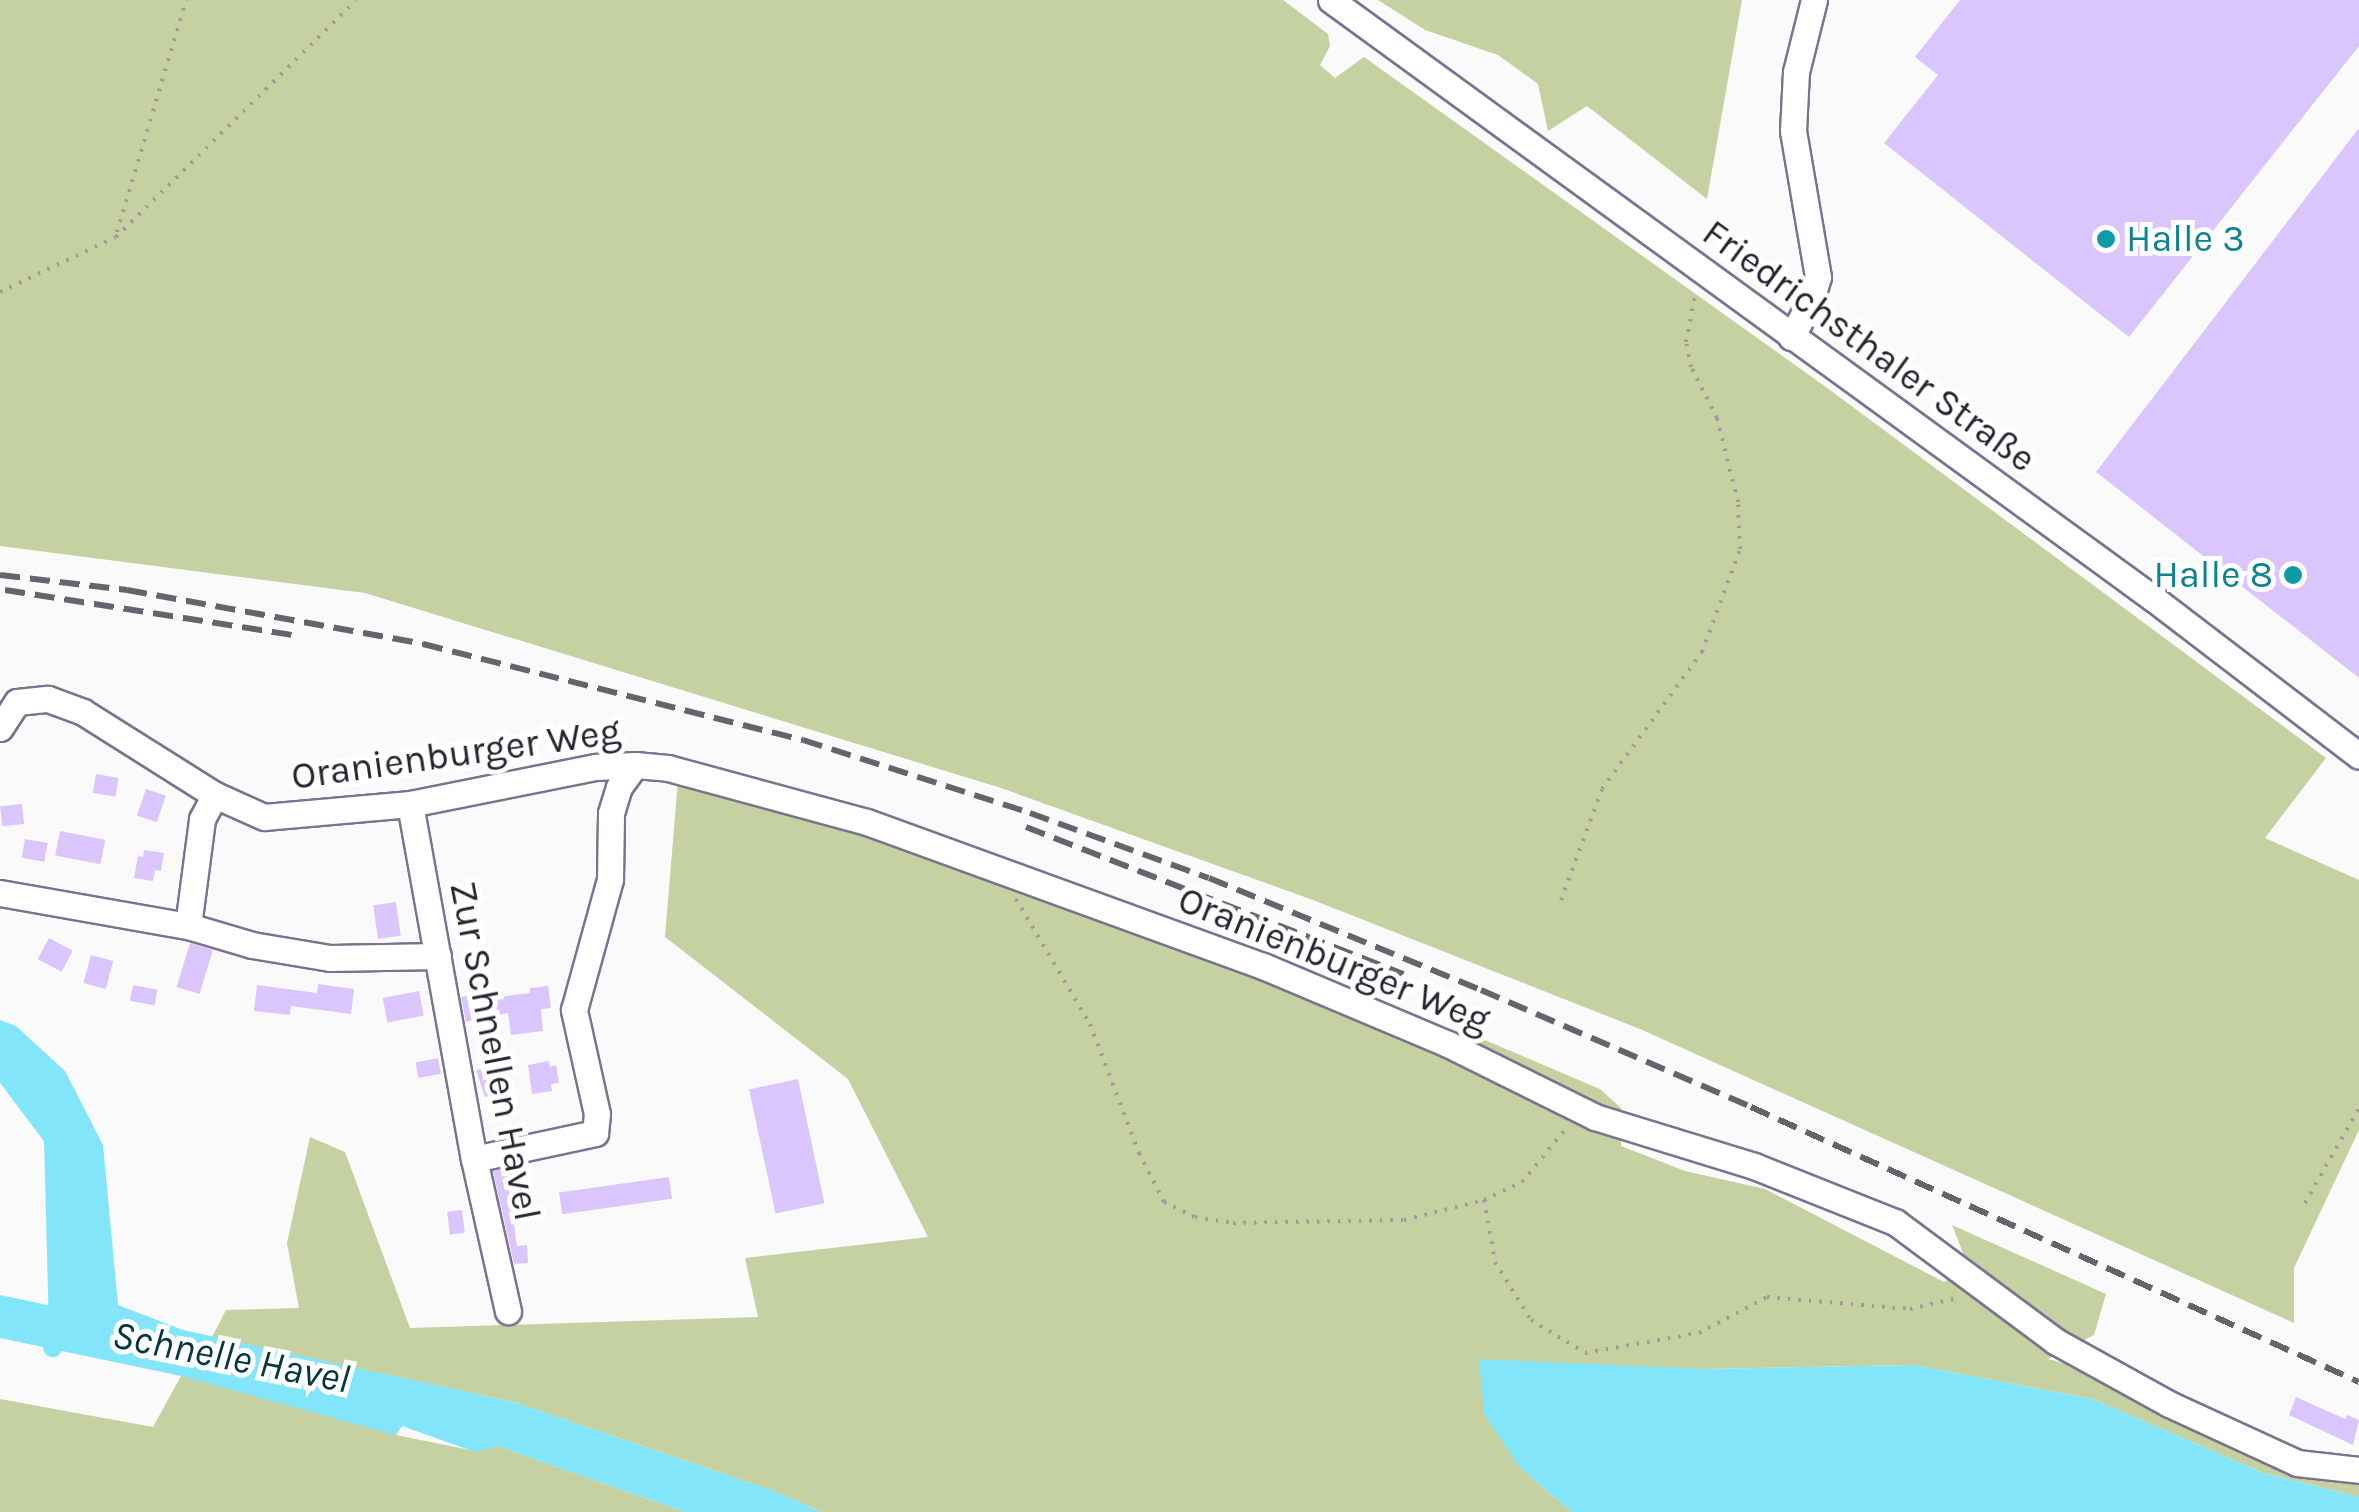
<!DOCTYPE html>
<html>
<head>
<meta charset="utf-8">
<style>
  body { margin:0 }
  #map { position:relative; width:2359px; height:1512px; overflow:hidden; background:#fafafa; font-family:Karla,sans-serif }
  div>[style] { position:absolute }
  .green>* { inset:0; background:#c6d1a1 }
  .water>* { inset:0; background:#82e5fa }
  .canal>* { height:20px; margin:-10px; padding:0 10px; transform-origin:10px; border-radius:10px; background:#82e5fa }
  .building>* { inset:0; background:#dac6fd; transform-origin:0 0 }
  .path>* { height:4px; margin-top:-2px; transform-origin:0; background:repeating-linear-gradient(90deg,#9c9ba0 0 2.5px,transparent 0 10.5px) }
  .roads { filter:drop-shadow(2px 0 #7c728f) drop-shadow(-2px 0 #7c728f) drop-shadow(0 2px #7c728f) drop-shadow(0 -2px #7c728f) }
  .minor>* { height:25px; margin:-12.5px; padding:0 12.5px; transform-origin:12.5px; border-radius:12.5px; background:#fff }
  .rail>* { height:6px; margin-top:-3px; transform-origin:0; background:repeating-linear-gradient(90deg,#66636c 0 20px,transparent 0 30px) }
  .dots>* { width:28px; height:28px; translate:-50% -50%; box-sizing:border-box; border:5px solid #fff; border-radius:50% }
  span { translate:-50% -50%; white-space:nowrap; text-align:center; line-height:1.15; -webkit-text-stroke:10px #fff; paint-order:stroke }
  .culture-label { font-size:38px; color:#0d838f }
  .left { translate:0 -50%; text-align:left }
  .right { translate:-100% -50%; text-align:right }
  .street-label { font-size:38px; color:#27232f }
  .water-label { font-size:40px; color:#063740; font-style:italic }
</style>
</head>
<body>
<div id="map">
  <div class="green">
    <i style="clip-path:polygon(0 0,1283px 0,1328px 34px,1330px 46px,1320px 65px,1335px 78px,1364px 57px,1830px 390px,2326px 758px,2265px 838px,2359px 880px,2359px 1130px,2294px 1268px,2294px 1323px,1640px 1029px,1313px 900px,1001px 788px,365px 593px,0 546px)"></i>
    <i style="clip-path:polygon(1378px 0,1742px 0,1707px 199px,1587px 106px,1548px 131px,1538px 84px,1498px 55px,1425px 30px)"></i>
    <i style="clip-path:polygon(678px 780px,931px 853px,1399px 1030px,1466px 1032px,1600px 1089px,1621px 1108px,1621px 1146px,1685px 1171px,1765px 1189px,1944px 1282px,1969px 1268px,1952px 1225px,2106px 1294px,2094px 1335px,2048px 1359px,2071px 1365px,2265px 1463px,2359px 1477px,2359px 1497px,2263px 1473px,2093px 1399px,1914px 1365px,1706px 1369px,1519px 1467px,1572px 1512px,821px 1512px,782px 1494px,514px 1402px,212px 1337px,226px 1310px,299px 1308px,287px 1243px,310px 1137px,345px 1152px,410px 1328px,758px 1317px,745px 1258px,928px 1237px,848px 1079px,665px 937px)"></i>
    <i style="clip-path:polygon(181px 1376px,402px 1426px,396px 1435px,475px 1451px,497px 1446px,685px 1512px,0 1512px,0 1399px,153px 1427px)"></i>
  </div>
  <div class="water">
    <i style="clip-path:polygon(0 1020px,16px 1026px,65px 1071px,103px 1145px,118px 1305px,183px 1330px,514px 1402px,782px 1494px,821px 1512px,685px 1512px,497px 1446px,475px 1452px,402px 1426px,395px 1435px,181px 1376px,0 1338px,0 1295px,57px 1307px,54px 1139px,0 1066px)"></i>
    <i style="clip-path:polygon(1479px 1359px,1706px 1369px,1914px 1365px,2093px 1399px,2263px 1473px,2359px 1497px,2359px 1512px,1572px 1512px,1519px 1467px,1484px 1414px)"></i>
  </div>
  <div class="canal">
    <i style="left:0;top:1066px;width:90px;rotate:53.1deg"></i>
    <i style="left:54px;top:1138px;width:186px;rotate:88.5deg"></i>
    <i style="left:59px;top:1324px;width:24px;rotate:105deg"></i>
  </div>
  <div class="building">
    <i style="clip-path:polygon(1960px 0,2359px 0,2359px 46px,2129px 337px,1884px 143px,1938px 75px,1915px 57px)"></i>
    <i style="clip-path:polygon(2359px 128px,2359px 678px,2096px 472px)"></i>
    <i style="left:96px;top:774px;width:23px;height:19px;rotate:10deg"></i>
    <i style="left:146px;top:789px;width:21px;height:28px;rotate:19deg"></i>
    <i style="left:22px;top:804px;width:20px;height:22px;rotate:84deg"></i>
    <i style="left:60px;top:831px;width:46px;height:25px;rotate:11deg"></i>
    <i style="left:25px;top:839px;width:23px;height:19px;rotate:10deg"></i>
    <i style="clip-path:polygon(144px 850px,164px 853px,161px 871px,155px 870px,153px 881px,134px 878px,138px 856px,143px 857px)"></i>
    <i style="left:396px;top:902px;width:34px;height:23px;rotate:82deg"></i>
    <i style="left:49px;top:938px;width:27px;height:24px;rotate:28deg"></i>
    <i style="left:190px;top:943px;width:24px;height:46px;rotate:17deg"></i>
    <i style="left:91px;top:955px;width:23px;height:29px;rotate:15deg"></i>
    <i style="clip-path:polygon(318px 984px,354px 989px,351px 1014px,291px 1006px,290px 1015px,254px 1011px,257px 985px,317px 993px)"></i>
    <i style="left:133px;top:985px;width:25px;height:16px;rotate:11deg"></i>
    <i style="clip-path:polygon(548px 986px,551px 1008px,541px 1009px,543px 1031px,511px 1035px,508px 1013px,466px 1022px,461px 997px,483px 993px,484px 999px,530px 993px,530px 988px)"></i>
    <i style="left:419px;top:991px;width:25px;height:37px;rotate:79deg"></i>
    <i style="left:438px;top:1058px;width:16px;height:23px;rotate:79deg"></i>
    <i style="clip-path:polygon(549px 1061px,550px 1067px,556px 1065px,559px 1083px,551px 1084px,552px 1091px,532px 1094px,528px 1065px)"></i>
    <i style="clip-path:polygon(498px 1067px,501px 1094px,485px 1097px,476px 1070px)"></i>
    <i style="left:798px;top:1079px;width:127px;height:50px;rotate:78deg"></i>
    <i style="clip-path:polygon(506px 1169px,517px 1246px,527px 1245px,528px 1263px,514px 1264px,493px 1171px)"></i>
    <i style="left:669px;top:1177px;width:22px;height:111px;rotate:82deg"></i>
    <i style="left:462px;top:1210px;width:23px;height:15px;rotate:83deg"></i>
    <i style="clip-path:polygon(2296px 1397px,2345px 1419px,2347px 1415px,2359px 1420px,2353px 1445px,2289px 1415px)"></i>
  </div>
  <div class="path">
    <i style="left:117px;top:232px;width:242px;rotate:-73.4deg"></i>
    <i style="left:0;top:292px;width:128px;rotate:-25.4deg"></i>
    <i style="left:116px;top:237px;width:337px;rotate:-44.6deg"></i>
    <i style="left:1016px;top:899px;width:145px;rotate:59.4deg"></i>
    <i style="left:1090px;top:1024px;width:138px;rotate:69.2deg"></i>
    <i style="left:1139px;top:1153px;width:55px;rotate:63deg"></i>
    <i style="left:1164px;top:1202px;width:34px;rotate:26deg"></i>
    <i style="left:1195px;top:1217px;width:38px;rotate:9deg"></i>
    <i style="left:1233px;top:1223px;width:171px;rotate:-1deg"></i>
    <i style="left:1404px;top:1220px;width:82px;rotate:-14deg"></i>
    <i style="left:1484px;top:1200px;width:42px;rotate:-25.3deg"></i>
    <i style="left:1522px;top:1182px;width:72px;rotate:-50.6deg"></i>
    <i style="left:1561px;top:900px;width:118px;rotate:-69.7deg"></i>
    <i style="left:1602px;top:789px;width:170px;rotate:-53.9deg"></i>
    <i style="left:1702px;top:652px;width:110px;rotate:-69.7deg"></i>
    <i style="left:1740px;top:549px;width:47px;rotate:-92.4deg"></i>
    <i style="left:1738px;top:502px;width:87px;rotate:-104deg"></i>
    <i style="left:1717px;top:418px;width:57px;rotate:-117deg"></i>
    <i style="left:1691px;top:367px;width:25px;rotate:-101deg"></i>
    <i style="left:1686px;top:342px;width:52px;rotate:-78.9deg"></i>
    <i style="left:1484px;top:1200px;width:63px;rotate:79.9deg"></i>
    <i style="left:1495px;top:1262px;width:68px;rotate:58.2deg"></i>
    <i style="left:1531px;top:1320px;width:63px;rotate:31.4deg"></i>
    <i style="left:1585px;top:1353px;width:116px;rotate:-10deg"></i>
    <i style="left:1699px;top:1333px;width:77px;rotate:-27.9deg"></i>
    <i style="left:1767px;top:1297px;width:144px;rotate:4.8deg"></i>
    <i style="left:1910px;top:1309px;width:49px;rotate:-12.9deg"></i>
    <i style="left:2305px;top:1203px;width:109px;rotate:-60.4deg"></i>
  </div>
  <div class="roads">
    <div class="minor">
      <i style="left:1331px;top:0;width:1018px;rotate:36.05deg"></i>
      <i style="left:2154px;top:599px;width:258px;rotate:37.4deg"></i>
      <i style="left:1791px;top:337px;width:39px;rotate:-61deg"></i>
      <i style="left:1810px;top:303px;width:27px;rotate:-73deg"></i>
      <i style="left:1818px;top:277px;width:148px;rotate:-99.7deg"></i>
      <i style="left:1793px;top:131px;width:59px;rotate:-87.1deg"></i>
      <i style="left:1796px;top:72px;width:74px;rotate:-76deg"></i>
      <i style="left:0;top:728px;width:31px;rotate:-57deg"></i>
      <i style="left:17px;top:702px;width:31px;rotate:-6deg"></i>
      <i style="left:48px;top:699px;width:37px;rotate:20deg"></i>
      <i style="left:83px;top:712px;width:156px;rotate:32.2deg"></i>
      <i style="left:215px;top:795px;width:54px;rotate:24.2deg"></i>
      <i style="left:264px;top:817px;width:147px;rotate:-5.1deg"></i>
      <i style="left:410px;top:804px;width:190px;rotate:-11.3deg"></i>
      <i style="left:596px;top:767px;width:39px;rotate:-3deg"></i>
      <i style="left:635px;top:765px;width:33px;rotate:5deg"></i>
      <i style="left:668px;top:768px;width:206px;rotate:15.2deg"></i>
      <i style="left:867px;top:822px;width:421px;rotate:20deg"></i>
      <i style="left:1263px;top:966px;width:201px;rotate:22.9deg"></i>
      <i style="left:1448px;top:1044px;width:164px;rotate:26.4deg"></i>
      <i style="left:1595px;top:1117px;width:166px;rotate:17.1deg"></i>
      <i style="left:1754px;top:1166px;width:152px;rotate:21.7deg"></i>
      <i style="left:1895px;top:1222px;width:199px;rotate:36.6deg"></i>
      <i style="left:2055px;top:1341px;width:130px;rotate:28.9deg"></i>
      <i style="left:2169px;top:1404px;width:141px;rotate:24.7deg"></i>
      <i style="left:2297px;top:1463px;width:62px;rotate:6.4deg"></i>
      <i style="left:410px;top:804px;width:361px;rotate:79.8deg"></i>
      <i style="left:474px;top:1159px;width:156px;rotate:77.4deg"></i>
      <i style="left:0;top:893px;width:191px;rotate:10deg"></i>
      <i style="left:188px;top:926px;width:67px;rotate:16.5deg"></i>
      <i style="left:252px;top:945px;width:79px;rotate:9.5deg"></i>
      <i style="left:330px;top:958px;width:108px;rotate:-1.1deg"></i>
      <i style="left:188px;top:926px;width:108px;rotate:-82.5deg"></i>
      <i style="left:202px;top:819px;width:27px;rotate:-62deg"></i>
      <i style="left:474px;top:1159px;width:124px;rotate:-12.1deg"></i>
      <i style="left:595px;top:1133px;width:19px;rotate:-84deg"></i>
      <i style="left:597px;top:1114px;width:107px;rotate:-102.5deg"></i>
      <i style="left:574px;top:1010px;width:136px;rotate:-74.6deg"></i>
      <i style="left:610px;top:879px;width:66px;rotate:-89.1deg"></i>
      <i style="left:611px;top:813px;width:27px;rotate:-73deg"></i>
      <i style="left:619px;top:787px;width:27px;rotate:-54deg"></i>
    </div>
  </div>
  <div class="rail">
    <i style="left:0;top:575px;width:128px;rotate:6.7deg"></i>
    <i style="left:127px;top:590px;width:301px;rotate:10.3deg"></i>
    <i style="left:423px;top:644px;width:392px;rotate:14.2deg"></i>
    <i style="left:803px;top:740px;width:238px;rotate:17.8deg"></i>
    <i style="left:1030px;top:813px;width:190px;rotate:20deg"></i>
    <i style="left:1209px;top:878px;width:294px;rotate:22.4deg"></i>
    <i style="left:1481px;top:990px;width:294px;rotate:23.4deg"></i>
    <i style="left:1751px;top:1107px;width:667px;rotate:24.34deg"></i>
    <i style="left:5px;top:590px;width:290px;rotate:8.9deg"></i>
    <i style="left:1026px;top:827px;width:405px;rotate:21.3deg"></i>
  </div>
  <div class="dots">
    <i style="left:2106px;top:239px;background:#0f9aa8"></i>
    <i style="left:2293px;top:575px;background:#0f9aa8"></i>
  </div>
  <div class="culture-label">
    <span class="left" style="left:2126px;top:239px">Halle 3</span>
    <span class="right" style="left:2273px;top:575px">Halle 8</span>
  </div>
  <div class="street-label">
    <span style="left:1869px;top:346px;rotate:36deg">Friedrichsthaler Straße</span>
    <span style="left:456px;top:754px;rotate:-8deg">Oranienburger Weg</span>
    <span style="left:1334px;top:960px;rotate:22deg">Oranienburger Weg</span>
    <span style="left:495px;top:1051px;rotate:79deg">Zur Schnellen Havel</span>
  </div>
  <div class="water-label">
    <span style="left:231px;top:1357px;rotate:11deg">Schnelle Havel</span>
  </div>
</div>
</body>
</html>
